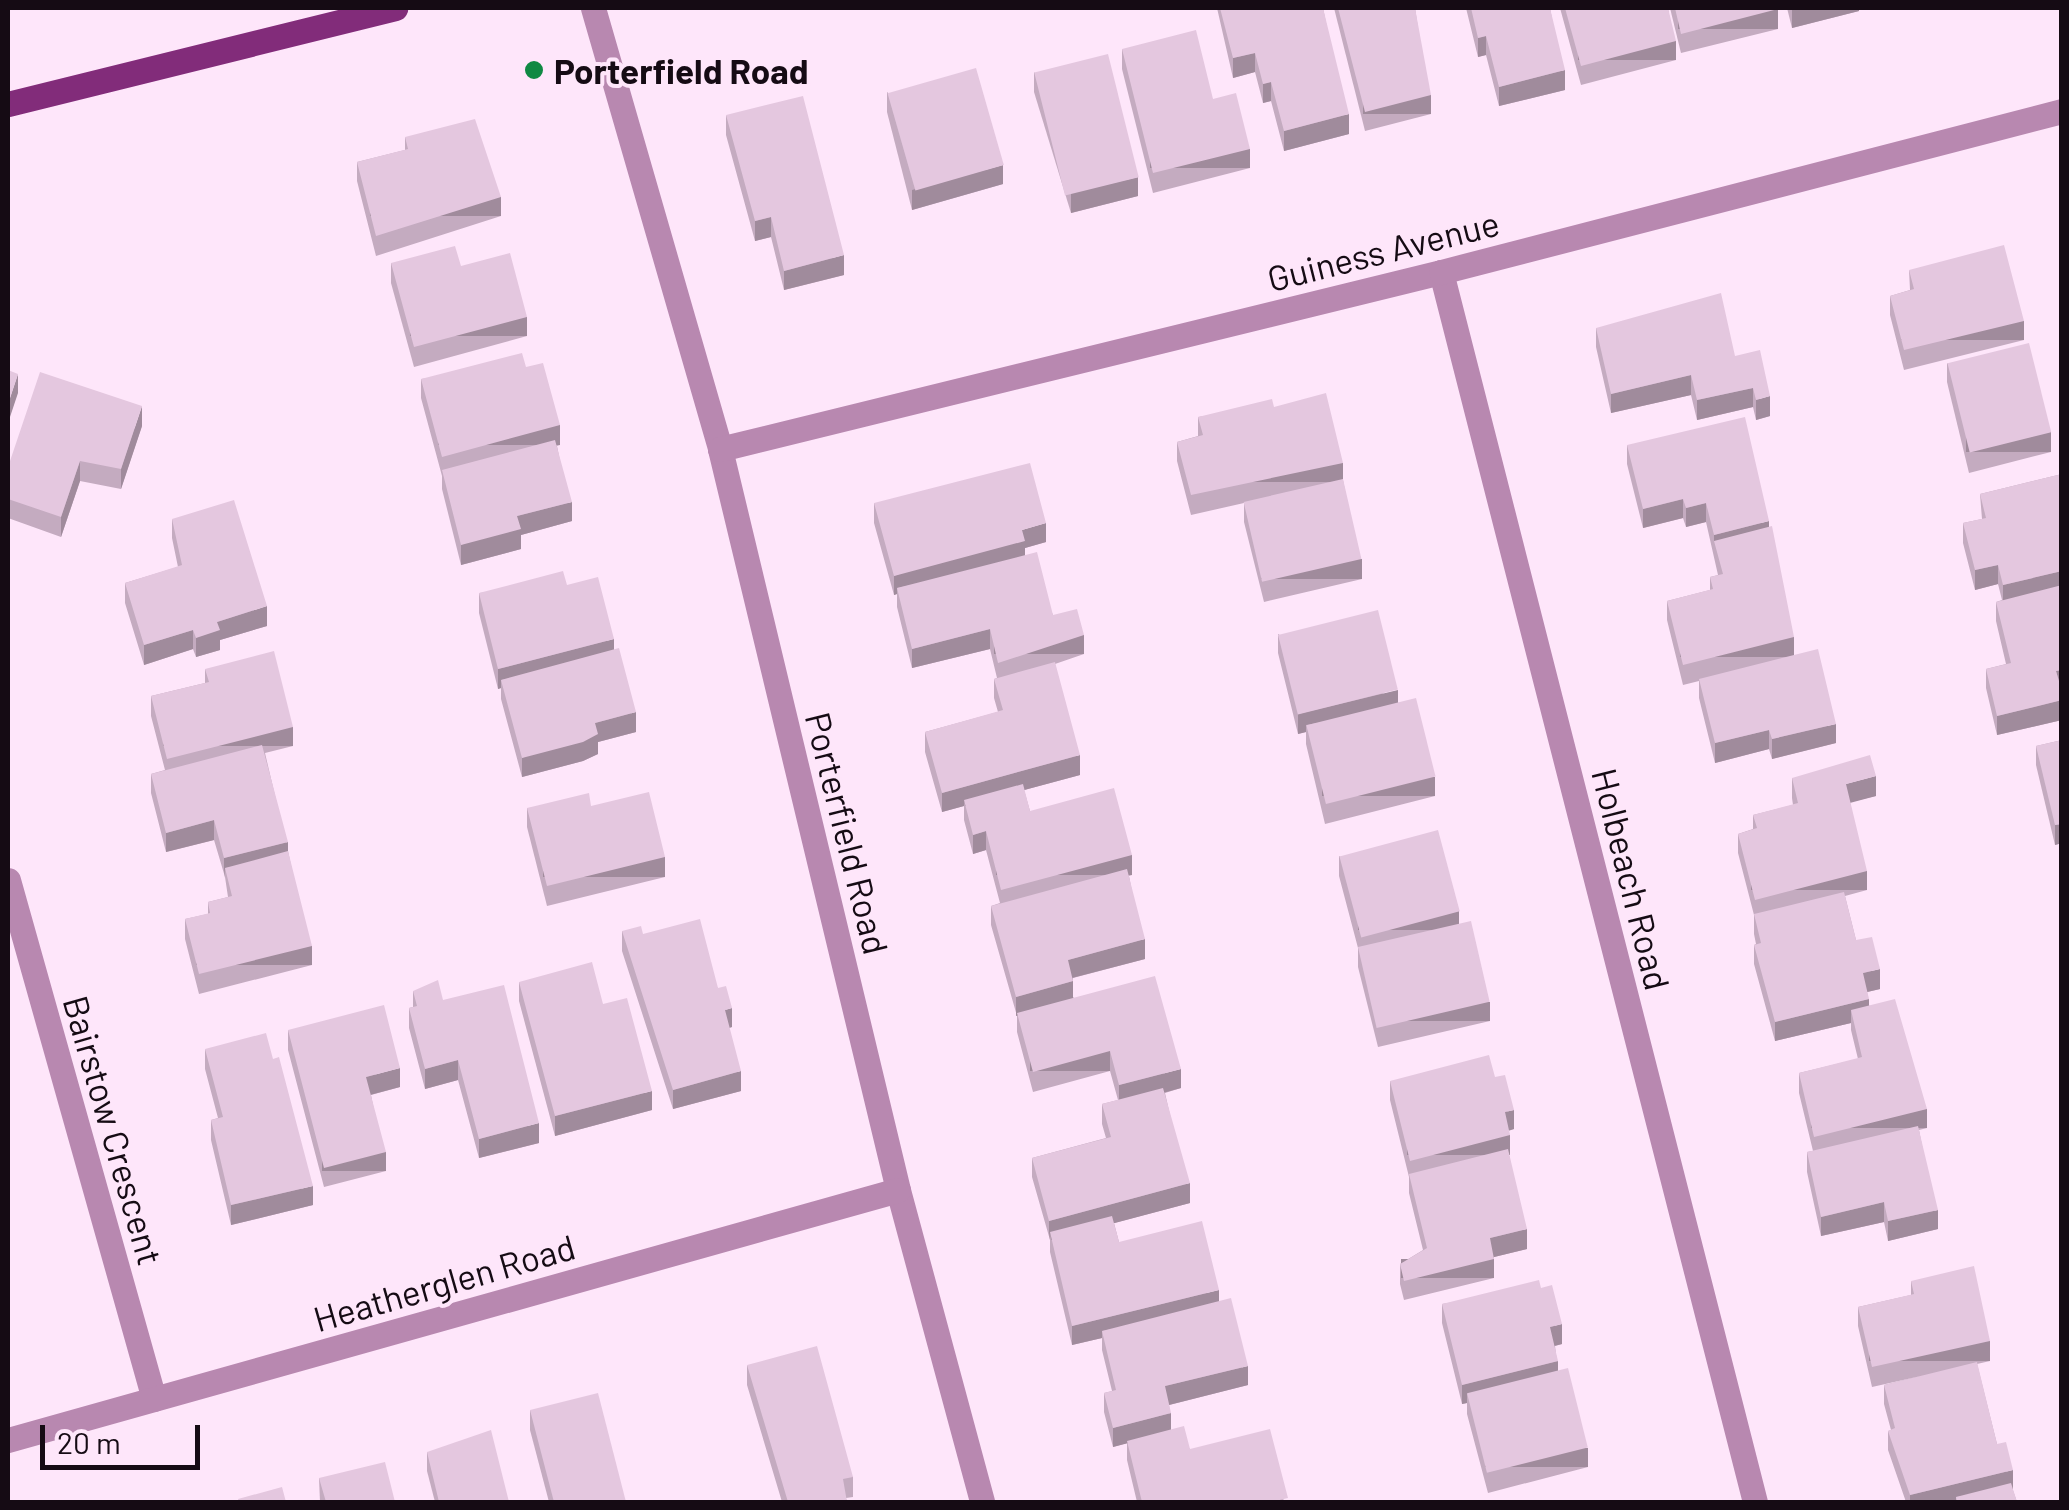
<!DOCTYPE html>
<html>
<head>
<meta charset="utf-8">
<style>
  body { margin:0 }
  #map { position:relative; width:2069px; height:1510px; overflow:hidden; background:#fee6fa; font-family:Barlow,sans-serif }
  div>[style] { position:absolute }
  .minor>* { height:25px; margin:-12.5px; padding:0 12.5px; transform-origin:12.5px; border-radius:12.5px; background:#b888b0 }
  .major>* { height:25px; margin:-12.5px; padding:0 12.5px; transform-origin:12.5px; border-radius:12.5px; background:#822c7a }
  .wall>* { inset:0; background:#c4abc0 }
  .shaded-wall>* { inset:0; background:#a08b9c; transform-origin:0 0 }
  .building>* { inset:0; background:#e4c7df; transform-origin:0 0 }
  .dots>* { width:28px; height:28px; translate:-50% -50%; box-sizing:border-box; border:5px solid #fee6fa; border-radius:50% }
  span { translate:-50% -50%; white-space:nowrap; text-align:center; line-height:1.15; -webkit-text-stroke:8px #fee6fa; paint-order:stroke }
  .poi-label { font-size:35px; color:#150b14; font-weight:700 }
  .left { translate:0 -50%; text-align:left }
  .street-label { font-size:35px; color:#150b14 }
  .frame { position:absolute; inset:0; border:10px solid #150b14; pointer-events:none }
  .scale { position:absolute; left:40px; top:1425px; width:160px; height:45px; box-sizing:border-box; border:5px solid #150b14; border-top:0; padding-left:12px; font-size:30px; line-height:35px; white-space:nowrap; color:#150b14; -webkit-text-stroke:8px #fee6fa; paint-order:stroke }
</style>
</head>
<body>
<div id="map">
  <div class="minor">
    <i style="left:593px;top:8px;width:459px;rotate:73.9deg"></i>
    <i style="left:720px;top:449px;width:762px;rotate:76.49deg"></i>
    <i style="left:898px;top:1190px;width:323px;rotate:74.9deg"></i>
    <i style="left:1441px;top:272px;width:1269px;rotate:75.68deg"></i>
    <i style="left:720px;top:449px;width:742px;rotate:-13.79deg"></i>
    <i style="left:1441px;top:272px;width:642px;rotate:-14.53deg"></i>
    <i style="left:8px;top:880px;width:539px;rotate:74.29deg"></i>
    <i style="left:8px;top:1440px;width:924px;rotate:-15.69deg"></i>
  </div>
  <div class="major">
    <i style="left:8px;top:104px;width:399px;rotate:-13.9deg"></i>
  </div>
  <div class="wall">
    <i style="clip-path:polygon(1217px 8px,1323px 8px,1349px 134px,1284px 151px,1271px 101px,1263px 103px,1255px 72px,1233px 78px)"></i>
    <i style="clip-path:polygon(1334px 8px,1415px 8px,1431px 114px,1365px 131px)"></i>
    <i style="clip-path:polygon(1466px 8px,1550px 8px,1565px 90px,1499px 106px,1486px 55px,1478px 57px)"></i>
    <i style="clip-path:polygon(1560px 8px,1668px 8px,1676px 60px,1581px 85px)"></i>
    <i style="clip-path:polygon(1670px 8px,1777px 8px,1778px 29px,1681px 53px)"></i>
    <i style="clip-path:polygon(1787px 8px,1859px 8px,1859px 11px,1792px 28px)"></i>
    <i style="clip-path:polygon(1122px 49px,1213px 99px,1250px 168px,1153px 193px,1122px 69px)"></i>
    <i style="clip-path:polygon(1034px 72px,1138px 196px,1071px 213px,1034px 92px)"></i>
    <i style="clip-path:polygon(887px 92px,1003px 184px,912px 210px,887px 112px)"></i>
    <i style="clip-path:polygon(726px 115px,844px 275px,784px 290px,771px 237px,755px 241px,726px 135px)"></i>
    <i style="clip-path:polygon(405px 137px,501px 216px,376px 256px,357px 181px,357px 162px,405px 150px)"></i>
    <i style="clip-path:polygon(391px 263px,461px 266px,527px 336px,414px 367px,391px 283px)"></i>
    <i style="clip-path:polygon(1909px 270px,2024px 340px,1904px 370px,1890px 315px,1890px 296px,1910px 290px)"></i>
    <i style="clip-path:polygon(1596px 328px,1735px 356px,1770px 416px,1756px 420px,1753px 407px,1697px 420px,1691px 395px,1611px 413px,1596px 347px)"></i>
    <i style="clip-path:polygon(1947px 363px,2051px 452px,1969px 473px,1947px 382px)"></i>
    <i style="clip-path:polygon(526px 367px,560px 445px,557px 446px,572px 521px,521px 535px,521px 549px,461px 565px,442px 489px,442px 476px,421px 398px,421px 379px)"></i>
    <i style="clip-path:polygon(1274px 407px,1343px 480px,1362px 579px,1264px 602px,1244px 522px,1244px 503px,1191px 515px,1177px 461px,1177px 442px,1198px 436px,1198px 417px)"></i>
    <i style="clip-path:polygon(142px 426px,121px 489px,80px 481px,61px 537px,8px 518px,8px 467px)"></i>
    <i style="clip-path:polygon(1627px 445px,1769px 527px,1794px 655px,1836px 743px,1772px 759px,1769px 749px,1715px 763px,1699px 698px,1699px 681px,1683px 685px,1667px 620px,1667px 601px,1710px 590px,1710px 577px,1718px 575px,1706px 522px,1686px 527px,1683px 518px,1643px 528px,1627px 464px)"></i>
    <i style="clip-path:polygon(2062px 474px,2062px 720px,1997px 735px,1986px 688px,1986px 669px,2006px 664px,1996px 621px,1996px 602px,2002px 600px,1998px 584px,1975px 590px,1963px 543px,1963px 523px,1982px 519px,1980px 494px)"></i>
    <i style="clip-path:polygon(874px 503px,1046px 542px,1025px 548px,1025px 555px,1053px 615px,1084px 654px,1055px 664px,1080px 775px,1024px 790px,1030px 811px,1132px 875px,1129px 876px,1145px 959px,1073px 978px,1073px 997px,1181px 1088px,1165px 1093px,1190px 1203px,1114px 1223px,1119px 1242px,1219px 1301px,1248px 1385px,1169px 1405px,1171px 1430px,1190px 1449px,1288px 1502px,1137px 1502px,1127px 1460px,1127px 1443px,1113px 1447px,1104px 1412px,1104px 1393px,1112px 1391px,1102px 1350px,1102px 1338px,1072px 1345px,1050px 1252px,1050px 1240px,1032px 1177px,1032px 1158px,1106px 1138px,1102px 1124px,1102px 1104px,1118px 1100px,1110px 1071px,1033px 1092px,1017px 1032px,1017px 1016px,991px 925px,991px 906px,1000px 903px,986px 850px,973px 854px,964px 820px,964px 806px,942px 812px,925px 752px,925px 732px,998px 712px,994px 698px,994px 679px,997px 678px,990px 649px,912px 668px,897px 607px,897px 594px,894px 595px,874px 523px)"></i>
    <i style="clip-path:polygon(172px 519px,267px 626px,220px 640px,220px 650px,196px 657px,193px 649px,144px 665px,125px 603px,125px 583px,178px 567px,172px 538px)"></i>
    <i style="clip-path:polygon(567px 585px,614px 650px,636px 732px,598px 742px,598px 754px,583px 761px,522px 777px,501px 699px,501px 688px,498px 689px,479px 613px,479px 593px)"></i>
    <i style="clip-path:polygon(1278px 634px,1398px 702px,1435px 796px,1325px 824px,1306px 744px,1306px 732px,1298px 734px,1278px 653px)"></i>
    <i style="clip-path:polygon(205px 669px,293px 746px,265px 753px,288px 851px,312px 965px,199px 994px,185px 939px,185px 919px,208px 914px,208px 902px,228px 897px,225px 877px,214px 840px,166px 852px,151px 793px,151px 774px,165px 770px,151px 716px,151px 696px,205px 683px)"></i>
    <i style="clip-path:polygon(2062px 740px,2062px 843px,2055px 845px,2036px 765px,2036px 746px)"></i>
    <i style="clip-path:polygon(1792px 778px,1876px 796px,1850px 802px,1867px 890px,1845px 896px,1856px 940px,1880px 989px,1867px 992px,1869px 1005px,1927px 1128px,1919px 1130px,1938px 1229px,1888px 1241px,1884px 1222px,1821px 1236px,1807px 1172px,1807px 1152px,1813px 1151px,1799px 1093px,1799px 1073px,1858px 1059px,1851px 1030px,1851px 1023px,1775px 1041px,1754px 964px,1754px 945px,1756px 944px,1754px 934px,1754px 915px,1738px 853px,1738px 834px,1753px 829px,1753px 815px,1793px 805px,1792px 798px)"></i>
    <i style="clip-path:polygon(591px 806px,665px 877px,547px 906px,527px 827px,527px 808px)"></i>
    <i style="clip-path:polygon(1339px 856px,1459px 924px,1490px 1021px,1378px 1047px,1358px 967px,1358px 948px,1339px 876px)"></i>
    <i style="clip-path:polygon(622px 931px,643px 934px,718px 988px,732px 1027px,729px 1028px,741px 1091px,673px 1109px,622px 951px)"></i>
    <i style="clip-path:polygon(519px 982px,603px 1004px,652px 1110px,555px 1136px,519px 1001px)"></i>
    <i style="clip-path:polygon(413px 991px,443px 1000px,539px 1143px,479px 1158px,458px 1080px,425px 1089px,409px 1028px,409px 1008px,413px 1007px)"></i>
    <i style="clip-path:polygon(288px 1030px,400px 1087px,371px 1095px,386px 1171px,324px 1187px,288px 1050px)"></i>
    <i style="clip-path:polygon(205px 1049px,313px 1205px,231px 1225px,211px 1140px,211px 1120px,218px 1118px,205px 1069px)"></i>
    <i style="clip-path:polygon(1495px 1077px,1514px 1129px,1509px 1130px,1510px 1155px,1509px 1155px,1527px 1249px,1494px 1257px,1494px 1278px,1404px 1300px,1400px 1284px,1400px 1264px,1423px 1250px,1409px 1193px,1409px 1177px,1390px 1100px,1390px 1081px)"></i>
    <i style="clip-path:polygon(1911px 1281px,1990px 1361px,1977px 1364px,1997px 1444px,2017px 1502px,1906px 1502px,1888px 1450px,1888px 1431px,1891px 1430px,1884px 1404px,1884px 1385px,1921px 1376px,1872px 1387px,1858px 1326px,1858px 1307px,1911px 1295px)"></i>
    <i style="clip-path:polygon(1541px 1288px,1562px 1344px,1555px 1346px,1558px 1371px,1588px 1467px,1488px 1493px,1467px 1414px,1467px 1403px,1462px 1404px,1442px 1323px,1442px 1304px)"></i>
    <i style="clip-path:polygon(747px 1365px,853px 1477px,853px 1497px,846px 1498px,847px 1502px,782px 1502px,747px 1385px)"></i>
    <i style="clip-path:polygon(530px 1410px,626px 1502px,549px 1502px,530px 1430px)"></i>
    <i style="clip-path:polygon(427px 1452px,509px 1502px,435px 1502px,427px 1471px)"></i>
    <i style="clip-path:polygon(319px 1478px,395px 1502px,320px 1502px)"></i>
  </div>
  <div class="shaded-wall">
    <i style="clip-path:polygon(1796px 8px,1859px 8px,1859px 11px,1792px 28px,1792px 9px)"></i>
    <i style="left:1778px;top:9px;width:20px;height:100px;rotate:90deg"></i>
    <i style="clip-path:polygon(1486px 36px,1486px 55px,1478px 57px,1478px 38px)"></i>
    <i style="left:1676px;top:41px;width:19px;height:98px;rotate:90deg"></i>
    <i style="clip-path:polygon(1255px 53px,1255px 72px,1233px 78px,1233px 58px)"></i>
    <i style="clip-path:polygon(1565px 70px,1565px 90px,1499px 106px,1499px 87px)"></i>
    <i style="clip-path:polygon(1271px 82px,1271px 101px,1263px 103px,1263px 84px)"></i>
    <i style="left:1431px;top:95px;width:19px;height:68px;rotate:90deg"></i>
    <i style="clip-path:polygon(1349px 114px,1349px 134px,1284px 151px,1284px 131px)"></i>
    <i style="left:1250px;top:149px;width:19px;height:100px;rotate:90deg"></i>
    <i style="clip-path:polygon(1003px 165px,1003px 184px,912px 210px,912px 190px)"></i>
    <i style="clip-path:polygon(1138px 177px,1138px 196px,1071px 213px,1071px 193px)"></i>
    <i style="left:501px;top:197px;width:19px;height:131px;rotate:90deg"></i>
    <i style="clip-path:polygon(771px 217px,771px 237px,755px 241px,755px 221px)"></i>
    <i style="clip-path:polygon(844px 255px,844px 275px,784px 290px,784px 271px)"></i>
    <i style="left:527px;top:317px;width:19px;height:117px;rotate:90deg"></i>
    <i style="left:2024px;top:321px;width:19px;height:123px;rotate:90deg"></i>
    <i style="clip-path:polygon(18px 374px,18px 393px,8px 423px,8px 404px)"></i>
    <i style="clip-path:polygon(1691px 375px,1691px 395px,1611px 413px,1611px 394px)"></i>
    <i style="clip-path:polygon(1753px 388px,1753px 407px,1697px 420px,1697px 400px)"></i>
    <i style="clip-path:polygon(1770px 396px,1770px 416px,1756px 420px,1756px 400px)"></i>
    <i style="clip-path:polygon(142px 406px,142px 426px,121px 489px,121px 469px)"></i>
    <i style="left:560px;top:425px;width:20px;height:122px;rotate:90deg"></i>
    <i style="left:2051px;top:432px;width:20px;height:85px;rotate:90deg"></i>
    <i style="clip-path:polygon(80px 461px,80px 481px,61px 537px,61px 517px)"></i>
    <i style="left:1343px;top:463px;width:19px;height:155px;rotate:90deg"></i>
    <i style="clip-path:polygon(1683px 499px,1683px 518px,1643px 528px,1643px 509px)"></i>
    <i style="clip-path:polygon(572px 502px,572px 521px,521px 535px,521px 549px,461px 565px,461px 545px,517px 516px)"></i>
    <i style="clip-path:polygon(1706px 503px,1706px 522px,1686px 527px,1686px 508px)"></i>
    <i style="clip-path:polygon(1769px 521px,1769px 540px,1714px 541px,1714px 555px,1714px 535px)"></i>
    <i style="clip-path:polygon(1046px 523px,1046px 542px,1025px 548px,1025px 561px,897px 588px,897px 594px,894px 595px,894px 576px,1022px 530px)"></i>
    <i style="left:1362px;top:559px;width:20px;height:101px;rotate:90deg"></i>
    <i style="clip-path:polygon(1998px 565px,1998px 584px,1975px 590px,1975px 570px)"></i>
    <i style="clip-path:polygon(2062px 571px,2062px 590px,2003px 605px,2003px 585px)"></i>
    <i style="clip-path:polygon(267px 606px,267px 626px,220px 640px,220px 650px,196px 657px,196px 638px,217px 622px)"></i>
    <i style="clip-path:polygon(990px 629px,990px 649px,912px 668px,912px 649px)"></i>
    <i style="clip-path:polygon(193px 630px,193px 649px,144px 665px,144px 645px)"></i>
    <i style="left:1084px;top:635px;width:19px;height:90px;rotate:90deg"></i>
    <i style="left:1794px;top:637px;width:20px;height:114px;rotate:90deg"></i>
    <i style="clip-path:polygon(614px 639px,614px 658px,501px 680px,501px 688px,498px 689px,498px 669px)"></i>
    <i style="clip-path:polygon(2062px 670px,2062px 690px,2056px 671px)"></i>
    <i style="clip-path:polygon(1398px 690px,1398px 709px,1306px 725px,1306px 732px,1298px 734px,1298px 714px)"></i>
    <i style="clip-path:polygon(2062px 700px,2062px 720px,1997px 735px,1997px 716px)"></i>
    <i style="clip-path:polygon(636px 712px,636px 732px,598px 742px,598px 754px,583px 761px,522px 777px,522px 758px,595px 723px)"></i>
    <i style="clip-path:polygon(1836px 724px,1836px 743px,1772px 759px,1772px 739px)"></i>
    <i style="left:293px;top:727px;width:19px;height:130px;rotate:90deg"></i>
    <i style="clip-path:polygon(1769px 730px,1769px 749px,1715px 763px,1715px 743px)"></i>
    <i style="clip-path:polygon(1080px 755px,1080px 775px,965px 806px,964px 800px,964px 806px,942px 812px,942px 793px)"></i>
    <i style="clip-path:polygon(1876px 776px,1876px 796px,1846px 804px,1846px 784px)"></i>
    <i style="left:1435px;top:777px;width:19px;height:113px;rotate:90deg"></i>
    <i style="clip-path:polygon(214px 820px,214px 840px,166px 852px,166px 833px)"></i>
    <i style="clip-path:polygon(2062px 824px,2062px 843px,2055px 845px,2055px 825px)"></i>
    <i style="clip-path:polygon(986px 831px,986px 850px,973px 854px,973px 835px)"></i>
    <i style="clip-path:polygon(288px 842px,288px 861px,225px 868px,224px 878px,224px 858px)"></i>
    <i style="left:1132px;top:855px;width:20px;height:136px;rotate:90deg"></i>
    <i style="left:665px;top:857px;width:20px;height:122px;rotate:90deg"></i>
    <i style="left:1867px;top:871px;width:19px;height:116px;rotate:90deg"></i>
    <i style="left:1459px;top:911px;width:19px;height:101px;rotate:90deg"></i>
    <i style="clip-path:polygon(1145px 939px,1145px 959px,1068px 979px,1068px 960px)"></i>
    <i style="left:312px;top:946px;width:19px;height:116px;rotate:90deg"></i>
    <i style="clip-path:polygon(1880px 969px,1880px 989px,1863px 993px,1863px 973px)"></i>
    <i style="clip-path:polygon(1073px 981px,1073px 1000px,1016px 1016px,1016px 997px)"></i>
    <i style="clip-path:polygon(1869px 999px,1869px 1018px,1851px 1010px,1851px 1023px,1775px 1041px,1775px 1022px)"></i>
    <i style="left:1490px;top:1002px;width:19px;height:115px;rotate:90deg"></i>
    <i style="clip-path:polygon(732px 1008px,732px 1027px,725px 1029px,725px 1010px)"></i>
    <i style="left:1110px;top:1051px;width:20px;height:80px;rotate:90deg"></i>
    <i style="clip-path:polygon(458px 1060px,458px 1080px,425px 1089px,425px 1069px)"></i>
    <i style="clip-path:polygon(400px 1068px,400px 1087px,366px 1096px,366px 1077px)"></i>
    <i style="clip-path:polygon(1181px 1069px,1181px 1088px,1119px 1105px,1119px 1085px)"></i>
    <i style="clip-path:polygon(741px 1071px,741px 1091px,673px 1109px,673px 1090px)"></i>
    <i style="clip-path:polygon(652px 1091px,652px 1110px,555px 1136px,555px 1116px)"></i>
    <i style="left:1927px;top:1109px;width:19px;height:116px;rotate:90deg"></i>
    <i style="clip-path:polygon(1514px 1110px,1514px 1129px,1505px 1132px,1505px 1112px)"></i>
    <i style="clip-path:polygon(539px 1123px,539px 1143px,479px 1158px,479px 1139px)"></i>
    <i style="left:1510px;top:1135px;width:20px;height:103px;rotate:90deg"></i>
    <i style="left:386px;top:1152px;width:19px;height:64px;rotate:90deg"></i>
    <i style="clip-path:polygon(1190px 1183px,1190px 1203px,1051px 1240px,1050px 1232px,1049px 1240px,1049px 1221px)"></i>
    <i style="clip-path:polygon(313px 1186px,313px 1205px,231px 1225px,231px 1205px)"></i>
    <i style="clip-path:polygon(1884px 1202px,1884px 1222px,1821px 1236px,1821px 1217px)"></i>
    <i style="clip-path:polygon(1938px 1210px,1938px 1229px,1888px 1241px,1888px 1221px)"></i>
    <i style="clip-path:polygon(1527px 1229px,1527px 1249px,1490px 1258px,1490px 1238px)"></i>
    <i style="left:1494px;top:1259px;width:19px;height:93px;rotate:90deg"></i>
    <i style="clip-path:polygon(1219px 1290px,1219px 1309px,1102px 1331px,1102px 1338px,1072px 1345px,1072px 1326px)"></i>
    <i style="clip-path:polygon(1562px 1324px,1562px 1344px,1550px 1347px,1550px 1327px)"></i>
    <i style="left:1990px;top:1341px;width:20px;height:121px;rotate:90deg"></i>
    <i style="clip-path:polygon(1558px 1361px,1558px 1380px,1467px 1394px,1467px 1403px,1462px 1404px,1462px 1385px)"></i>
    <i style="clip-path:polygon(1248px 1366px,1248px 1385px,1165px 1406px,1165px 1386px)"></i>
    <i style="clip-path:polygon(1171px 1413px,1171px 1432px,1113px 1447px,1113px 1428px)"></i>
    <i style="left:1588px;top:1448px;width:19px;height:103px;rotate:90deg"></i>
    <i style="clip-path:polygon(2013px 1470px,2013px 1489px,1956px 1497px,1956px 1502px,1910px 1502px,1910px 1495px)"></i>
  </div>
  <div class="building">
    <i style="clip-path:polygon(1220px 8px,1323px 8px,1349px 114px,1284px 131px,1271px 82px,1263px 84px,1255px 53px,1233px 58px)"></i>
    <i style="clip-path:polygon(1338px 8px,1415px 8px,1431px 95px,1365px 112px)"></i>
    <i style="clip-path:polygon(1471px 8px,1550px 8px,1565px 70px,1499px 87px,1486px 36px,1478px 38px)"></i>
    <i style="clip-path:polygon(1565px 8px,1668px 8px,1676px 41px,1581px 66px)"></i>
    <i style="clip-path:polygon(1675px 8px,1777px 8px,1778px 9px,1681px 34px)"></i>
    <i style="clip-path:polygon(1196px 30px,1213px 99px,1236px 93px,1250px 149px,1153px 173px,1122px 49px)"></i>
    <i style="left:1108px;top:54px;width:127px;height:76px;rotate:76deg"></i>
    <i style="left:976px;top:68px;width:101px;height:92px;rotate:74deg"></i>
    <i style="clip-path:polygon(803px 96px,844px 255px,784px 271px,771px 217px,755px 221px,726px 115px)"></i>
    <i style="clip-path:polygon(475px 119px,501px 197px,376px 236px,357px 162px,408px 149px,405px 137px)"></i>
    <i style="clip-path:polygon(2004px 245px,2024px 321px,1904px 350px,1890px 296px,1914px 289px,1909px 270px)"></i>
    <i style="clip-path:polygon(455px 246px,461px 266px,510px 253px,527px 317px,414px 347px,391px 263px)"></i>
    <i style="clip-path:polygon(1721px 293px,1735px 356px,1760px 350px,1770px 396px,1756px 400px,1753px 388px,1697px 400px,1691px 375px,1611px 394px,1596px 328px)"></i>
    <i style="left:2029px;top:343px;width:92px;height:84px;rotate:76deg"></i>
    <i style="clip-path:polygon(522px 353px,526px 367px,543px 363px,560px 425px,442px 457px,421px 379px)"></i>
    <i style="clip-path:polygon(8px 370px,18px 374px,8px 404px)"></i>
    <i style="clip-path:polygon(40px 372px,142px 406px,121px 469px,80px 461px,61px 517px,8px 499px,8px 467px)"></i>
    <i style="clip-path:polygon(1326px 393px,1343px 463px,1191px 495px,1177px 442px,1203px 435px,1198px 417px,1272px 399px,1274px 407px)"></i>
    <i style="clip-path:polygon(1745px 417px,1769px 521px,1714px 535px,1706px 503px,1686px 508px,1683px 499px,1643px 509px,1627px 445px)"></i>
    <i style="clip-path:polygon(555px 440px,572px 502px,517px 516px,521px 529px,461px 545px,442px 470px)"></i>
    <i style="clip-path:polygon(1030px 463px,1046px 523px,1022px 530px,1025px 541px,894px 576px,874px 503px)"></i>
    <i style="clip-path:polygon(2062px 474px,2062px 571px,2003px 585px,1998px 565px,1975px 570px,1963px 523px,1986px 518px,1980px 494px)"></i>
    <i style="left:1343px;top:479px;width:82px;height:102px;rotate:77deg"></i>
    <i style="clip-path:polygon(234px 500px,267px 606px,217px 622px,220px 630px,196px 638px,193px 630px,144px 645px,125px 583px,182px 565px,172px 519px)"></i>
    <i style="clip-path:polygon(1772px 526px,1794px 637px,1683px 665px,1667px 601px,1713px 589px,1710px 577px,1723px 574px,1714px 541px)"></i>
    <i style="clip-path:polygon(1037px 552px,1053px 615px,1077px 609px,1084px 635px,998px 663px,990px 629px,912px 649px,897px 588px)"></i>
    <i style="clip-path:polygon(563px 571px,567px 585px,598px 577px,614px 639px,498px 669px,479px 593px)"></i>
    <i style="clip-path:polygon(2062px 585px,2062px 670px,2056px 671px,2062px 692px,2062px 700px,1997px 716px,1986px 669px,2011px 663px,1996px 602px)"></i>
    <i style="left:1378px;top:610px;width:82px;height:103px;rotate:76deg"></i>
    <i style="clip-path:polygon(619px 648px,636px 712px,595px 723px,598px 734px,583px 742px,522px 758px,501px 680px)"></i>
    <i style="clip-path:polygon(1818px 649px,1836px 724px,1772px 739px,1769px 730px,1715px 743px,1699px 679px)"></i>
    <i style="clip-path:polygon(274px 651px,293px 727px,167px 759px,151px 696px,209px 682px,205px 669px)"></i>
    <i style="clip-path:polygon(1055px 662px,1080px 755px,942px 793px,925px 732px,1003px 710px,994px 679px)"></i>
    <i style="left:1416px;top:698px;width:81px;height:113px;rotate:76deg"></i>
    <i style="clip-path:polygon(2062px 740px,2062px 824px,2055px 825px,2036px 746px)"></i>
    <i style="clip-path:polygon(262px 745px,288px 842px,224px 858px,214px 820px,166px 833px,151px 774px)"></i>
    <i style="clip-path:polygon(1870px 755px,1876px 776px,1846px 784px,1867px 871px,1755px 900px,1738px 834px,1757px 828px,1753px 815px,1798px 803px,1792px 778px)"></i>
    <i style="clip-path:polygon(1023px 784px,1030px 811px,1114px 788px,1132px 855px,1001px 890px,986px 831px,973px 835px,964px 800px)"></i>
    <i style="clip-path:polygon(649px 792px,665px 857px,547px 886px,527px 808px,589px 793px,591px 806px)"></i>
    <i style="left:1438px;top:830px;width:84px;height:102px;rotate:75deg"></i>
    <i style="clip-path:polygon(288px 851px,312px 946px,199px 974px,185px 919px,210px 913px,208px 902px,232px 896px,225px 868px)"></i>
    <i style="clip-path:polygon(1127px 869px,1145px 939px,1068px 960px,1073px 981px,1016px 997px,991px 906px)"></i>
    <i style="clip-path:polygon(1844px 892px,1856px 940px,1872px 937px,1880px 969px,1863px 973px,1869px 999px,1775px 1022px,1754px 945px,1761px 943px,1754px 914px)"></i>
    <i style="clip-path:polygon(700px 919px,718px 988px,726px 986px,732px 1008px,725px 1010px,741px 1071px,673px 1090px,622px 931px,641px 926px,643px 934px)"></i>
    <i style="left:1471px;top:921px;width:83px;height:116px;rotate:77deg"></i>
    <i style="clip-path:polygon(592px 962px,603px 1004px,627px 998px,652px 1091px,555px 1116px,519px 982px)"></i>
    <i style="clip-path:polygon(1155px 976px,1181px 1069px,1119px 1085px,1110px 1051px,1033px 1072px,1017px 1013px)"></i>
    <i style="clip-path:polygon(438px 980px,443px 1000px,504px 985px,539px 1123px,479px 1139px,458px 1060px,425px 1069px,409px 1008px,417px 1006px,413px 991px)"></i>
    <i style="clip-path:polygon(1895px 999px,1927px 1109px,1814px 1137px,1799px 1073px,1862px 1057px,1851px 1010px)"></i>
    <i style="clip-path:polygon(384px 1005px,400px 1068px,366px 1077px,386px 1152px,324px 1168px,288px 1030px)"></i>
    <i style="clip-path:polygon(266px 1033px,273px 1059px,279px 1057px,313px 1186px,231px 1205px,211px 1120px,223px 1117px,205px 1049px)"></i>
    <i style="clip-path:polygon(1489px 1055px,1495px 1077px,1505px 1075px,1514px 1110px,1505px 1112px,1510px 1135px,1410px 1161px,1390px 1081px)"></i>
    <i style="clip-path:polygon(1163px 1088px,1190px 1183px,1049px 1221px,1032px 1158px,1111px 1137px,1102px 1104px)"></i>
    <i style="clip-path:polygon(1918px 1126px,1938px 1210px,1888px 1221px,1884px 1202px,1821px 1217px,1807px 1152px)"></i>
    <i style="clip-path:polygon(1508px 1149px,1527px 1229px,1490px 1238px,1494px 1259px,1404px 1281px,1400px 1264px,1427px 1248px,1409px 1174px)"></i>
    <i style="clip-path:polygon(1112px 1216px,1119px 1242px,1202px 1221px,1219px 1290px,1072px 1326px,1050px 1232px)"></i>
    <i style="clip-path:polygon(1974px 1266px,1990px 1341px,1872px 1367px,1858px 1307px,1914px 1294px,1911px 1281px)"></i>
    <i style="clip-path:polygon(1539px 1280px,1541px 1288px,1552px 1285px,1562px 1324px,1550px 1327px,1558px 1361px,1462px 1385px,1442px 1304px)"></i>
    <i style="clip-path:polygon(1231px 1298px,1248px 1366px,1165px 1386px,1171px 1413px,1113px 1428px,1104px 1393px,1116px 1390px,1102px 1331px)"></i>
    <i style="clip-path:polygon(817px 1346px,853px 1477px,843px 1479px,847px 1502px,788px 1502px,747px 1365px)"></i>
    <i style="clip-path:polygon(1977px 1362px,1997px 1444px,2006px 1442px,2013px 1470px,1910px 1495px,1888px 1431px,1895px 1428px,1884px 1385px)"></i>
    <i style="left:1568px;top:1368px;width:82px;height:104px;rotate:76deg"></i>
    <i style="clip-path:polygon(598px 1393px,626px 1502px,554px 1502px,530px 1410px)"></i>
    <i style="clip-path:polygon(1184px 1426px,1190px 1449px,1270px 1429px,1288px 1498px,1271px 1502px,1142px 1502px,1127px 1441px)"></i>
    <i style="clip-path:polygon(491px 1430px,509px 1502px,439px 1502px,427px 1452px)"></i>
    <i style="clip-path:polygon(385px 1462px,395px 1502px,326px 1502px,319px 1478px)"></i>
    <i style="clip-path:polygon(2011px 1483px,2017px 1502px,1957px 1502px,1956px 1497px)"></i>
    <i style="clip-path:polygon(282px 1487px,286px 1502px,239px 1502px,238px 1499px)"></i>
  </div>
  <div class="dots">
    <i style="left:534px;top:70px;background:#108943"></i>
  </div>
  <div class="poi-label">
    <span class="left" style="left:554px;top:70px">Porterfield Road</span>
  </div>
  <div class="street-label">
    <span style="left:1383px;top:250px;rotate:-14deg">Guiness Avenue</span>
    <span style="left:848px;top:833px;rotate:76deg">Porterfield Road</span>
    <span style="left:1632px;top:879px;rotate:76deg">Holbeach Road</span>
    <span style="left:114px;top:1130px;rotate:74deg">Bairstow Crescent</span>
    <span style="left:444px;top:1282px;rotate:-16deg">Heatherglen Road</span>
  </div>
  <div class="frame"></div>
  <div class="scale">20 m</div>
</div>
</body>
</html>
